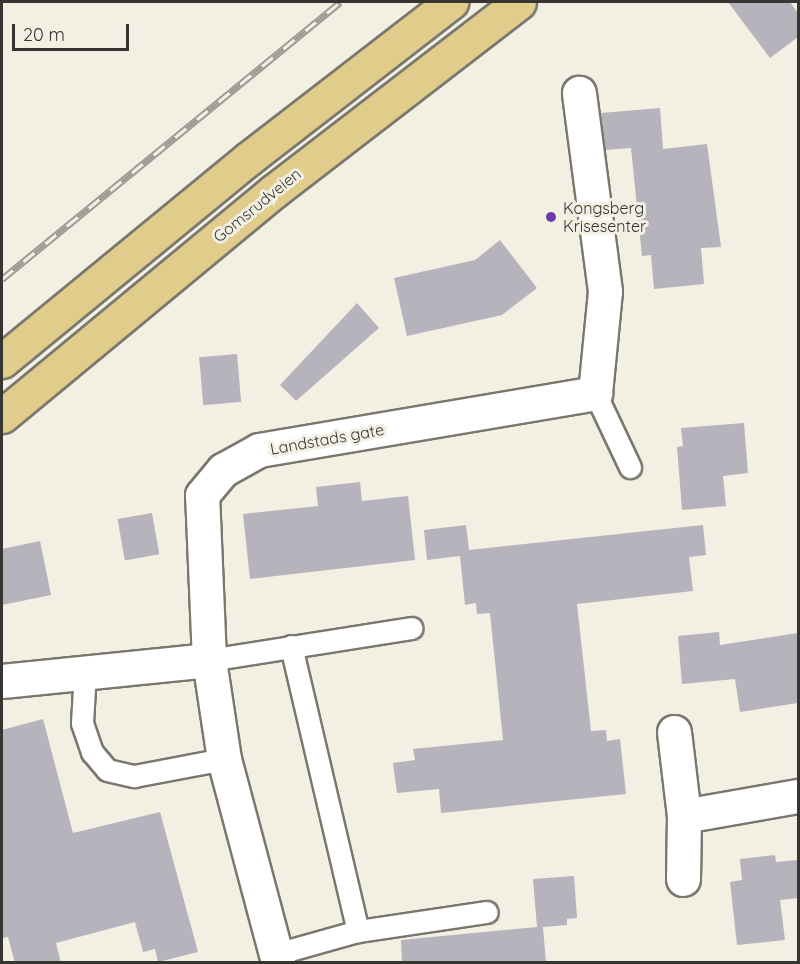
<!DOCTYPE html>
<html>
<head>
<meta charset="utf-8">
<style>
  body { margin:0 }
  #map { position:relative; width:800px; height:964px; overflow:hidden; background:#f2efe3; font-family:Quicksand,sans-serif }
  div>[style] { position:absolute }
  .building>* { inset:0; background:#b6b3bd; transform-origin:0 0 }
  .roads { filter:drop-shadow(2px 0 #7b776d) drop-shadow(-2px 0 #7b776d) drop-shadow(0 2px #7b776d) drop-shadow(0 -2px #7b776d) }
  .service>* { height:21px; margin:-10.5px; padding:0 10.5px; transform-origin:10.5px; border-radius:10.5px; background:#fff }
  .minor>* { height:33px; margin:-16.5px; padding:0 16.5px; transform-origin:16.5px; border-radius:16.5px; background:#fff }
  .primary>* { height:33px; margin:-16.5px; padding:0 16.5px; transform-origin:16.5px; border-radius:16.5px; background:#e0cd8b }
  .rail>* { height:7px; margin-top:-3.5px; transform-origin:0; background:repeating-linear-gradient(90deg,#f2efe3 0 14px,#9d9b92 0 28px); box-sizing:border-box; border-block:2px solid #9d9b92 }
  .dots>* { width:16px; height:16px; translate:-50% -50%; box-sizing:border-box; border:3px solid #f2efe3; border-radius:50% }
  span { translate:-50% -50%; white-space:nowrap; text-align:center; line-height:1.15; -webkit-text-stroke:6px #f2efe3; paint-order:stroke }
  .street-label { font-size:16px; color:#373531 }
  .poi-label { font-size:16px; color:#373531 }
  .left { translate:0 -50%; text-align:left }
  .frame { position:absolute; inset:0; border:3px solid #373531; pointer-events:none }
  .scale { position:absolute; left:12px; top:24px; width:117px; height:27px; box-sizing:border-box; border:3px solid #373531; border-top:0; padding-left:8px; font-size:18px; line-height:21px; white-space:nowrap; color:#373531; -webkit-text-stroke:4px #f2efe3; paint-order:stroke }
</style>
</head>
<body>
<div id="map">
  <div class="building">
    <i style="clip-path:polygon(728px 2px,790px 2px,798px 13px,798px 37px,770px 58px)"></i>
    <i style="clip-path:polygon(660px 108px,663px 149px,707px 144px,721px 247px,701px 248px,704px 284px,654px 289px,651px 255px,642px 256px,631px 148px,605px 150px,601px 113px)"></i>
    <i style="clip-path:polygon(500px 240px,537px 288px,502px 315px,407px 336px,394px 278px,475px 260px)"></i>
    <i style="clip-path:polygon(357px 303px,379px 328px,296px 401px,280px 385px)"></i>
    <i style="left:237px;top:354px;width:48px;height:38px;rotate:85deg"></i>
    <i style="clip-path:polygon(744px 423px,748px 473px,723px 476px,726px 506px,682px 510px,677px 447px,683px 446px,681px 428px)"></i>
    <i style="clip-path:polygon(360px 482px,362px 501px,408px 496px,415px 560px,250px 579px,243px 514px,318px 506px,316px 487px)"></i>
    <i style="left:152px;top:513px;width:42px;height:35px;rotate:80deg"></i>
    <i style="clip-path:polygon(466px 525px,469px 550px,703px 525px,706px 555px,689px 557px,693px 591px,577px 604px,591px 731px,606px 730px,607px 741px,620px 739px,626px 794px,441px 813px,439px 789px,397px 793px,393px 763px,415px 760px,413px 749px,503px 740px,490px 613px,477px 614px,476px 603px,465px 605px,460px 556px,427px 560px,424px 530px)"></i>
    <i style="clip-path:polygon(40px 541px,51px 595px,2px 605px,2px 549px)"></i>
    <i style="clip-path:polygon(719px 632px,720px 645px,798px 633px,798px 703px,740px 712px,735px 679px,682px 684px,678px 636px)"></i>
    <i style="clip-path:polygon(43px 719px,73px 833px,160px 812px,198px 952px,158px 962px,155px 949px,143px 952px,135px 922px,56px 943px,61px 963px,15px 963px,8px 937px,2px 938px,2px 730px)"></i>
    <i style="clip-path:polygon(775px 855px,776px 862px,798px 860px,798px 898px,780px 900px,785px 940px,737px 945px,730px 882px,742px 880px,740px 859px)"></i>
    <i style="clip-path:polygon(574px 876px,577px 918px,567px 919px,567px 925px,543px 927px,546px 963px,402px 963px,401px 940px,537px 927px,533px 879px)"></i>
  </div>
  <div class="roads">
    <div class="service">
      <i style="left:595px;top:393px;width:82px;rotate:64.7deg"></i>
      <i style="left:291px;top:646px;width:293px;rotate:76.8deg"></i>
      <i style="left:209px;top:660px;width:205px;rotate:-9deg"></i>
      <i style="left:85px;top:671px;width:52px;rotate:93.3deg"></i>
      <i style="left:82px;top:723px;width:31px;rotate:71deg"></i>
      <i style="left:92px;top:752px;width:23px;rotate:50deg"></i>
      <i style="left:107px;top:770px;width:28px;rotate:13deg"></i>
      <i style="left:134px;top:776px;width:92px;rotate:-10.7deg"></i>
      <i style="left:276px;top:954px;width:85px;rotate:-15.7deg"></i>
      <i style="left:358px;top:931px;width:130px;rotate:-8.4deg"></i>
    </div>
    <div class="minor">
      <i style="left:2px;top:681px;width:208px;rotate:-5.8deg"></i>
      <i style="left:674px;top:732px;width:85px;rotate:83.2deg"></i>
      <i style="left:684px;top:816px;width:63px;rotate:90.9deg"></i>
      <i style="left:684px;top:816px;width:116px;rotate:-10deg"></i>
      <i style="left:278px;top:962px;width:210px;rotate:-104.9deg"></i>
      <i style="left:224px;top:759px;width:100px;rotate:-98.6deg"></i>
      <i style="left:209px;top:660px;width:165px;rotate:-92.4deg"></i>
      <i style="left:202px;top:495px;width:33px;rotate:-50deg"></i>
      <i style="left:223px;top:470px;width:41px;rotate:-29.1deg"></i>
      <i style="left:259px;top:450px;width:341px;rotate:-9.6deg"></i>
      <i style="left:595px;top:393px;width:102px;rotate:-84.4deg"></i>
      <i style="left:605px;top:291px;width:200px;rotate:-97.5deg"></i>
    </div>
    <div class="primary">
      <i style="left:2px;top:361px;width:318px;rotate:-39.4deg"></i>
      <i style="left:248px;top:159px;width:257px;rotate:-37.7deg"></i>
      <i style="left:2px;top:416px;width:353px;rotate:-39.6deg"></i>
      <i style="left:274px;top:191px;width:309px;rotate:-37.6deg"></i>
    </div>
  </div>
  <div class="rail">
    <i style="left:2px;top:279px;width:437px;rotate:-39.3deg"></i>
  </div>
  <div class="dots">
    <i style="left:551px;top:217px;background:#6e38ae"></i>
  </div>
  <div class="street-label">
    <span style="left:257px;top:205px;rotate:-39deg">Gomsrudveien</span>
    <span style="left:327px;top:439px;rotate:-10deg">Landstads gate</span>
  </div>
  <div class="poi-label">
    <span class="left" style="left:563px;top:217px">Kongsberg<br>Krisesenter</span>
  </div>
  <div class="frame"></div>
  <div class="scale">20 m</div>
</div>
</body>
</html>
